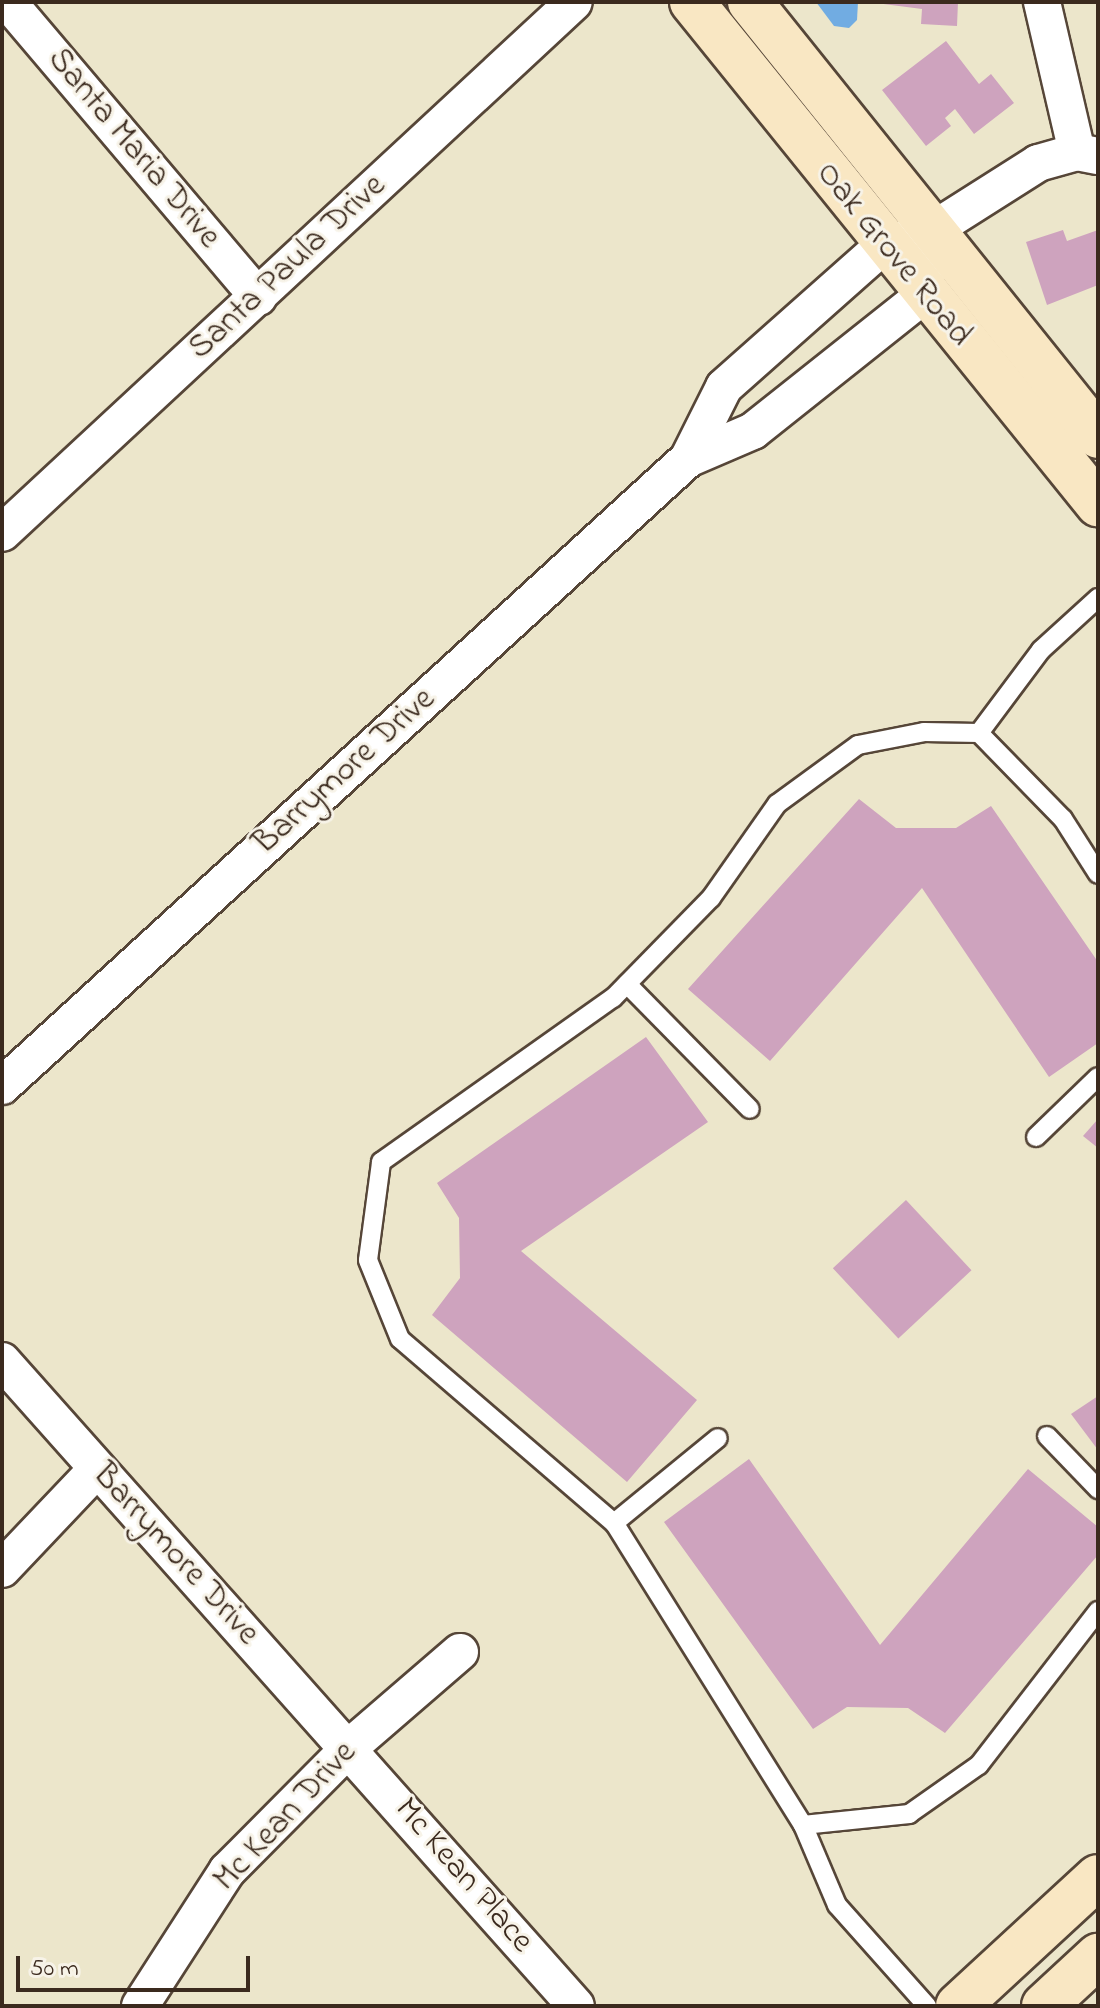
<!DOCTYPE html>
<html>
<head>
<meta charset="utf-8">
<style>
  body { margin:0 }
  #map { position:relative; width:1100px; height:2008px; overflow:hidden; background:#ece6cb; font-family:"Indie Flower",sans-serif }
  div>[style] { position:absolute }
  .water>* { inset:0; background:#71ace2 }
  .building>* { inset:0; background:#cea3be; transform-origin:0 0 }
  .roads { filter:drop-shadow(2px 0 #564638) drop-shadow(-2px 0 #564638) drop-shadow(0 2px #564638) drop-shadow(0 -2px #564638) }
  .lane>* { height:18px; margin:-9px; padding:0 9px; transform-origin:9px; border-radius:9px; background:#fff }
  .street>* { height:36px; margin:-18px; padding:0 18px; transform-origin:18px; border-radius:18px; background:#fff }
  .secondary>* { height:44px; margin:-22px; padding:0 22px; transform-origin:22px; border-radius:22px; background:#f9e7c3 }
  span { translate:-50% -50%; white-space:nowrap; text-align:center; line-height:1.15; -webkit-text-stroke:6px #f7f3e8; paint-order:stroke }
  .street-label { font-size:34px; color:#3b2a1e }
  .frame { position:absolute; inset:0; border:4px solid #3b2a1e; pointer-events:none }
  .scale { position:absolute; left:16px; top:1956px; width:234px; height:36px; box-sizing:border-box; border:4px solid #3b2a1e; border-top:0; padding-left:10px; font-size:24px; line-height:28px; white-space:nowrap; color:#3b2a1e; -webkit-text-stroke:6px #f7f3e8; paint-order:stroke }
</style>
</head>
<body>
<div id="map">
  <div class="water">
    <i style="clip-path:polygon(816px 2px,858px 2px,857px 20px,849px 28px,834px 26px)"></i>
  </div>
  <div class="building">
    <i style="clip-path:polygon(868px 2px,958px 2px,957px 26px,921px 24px,922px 9px)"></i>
    <i style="clip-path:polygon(946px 41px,979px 84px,991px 74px,1014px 103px,974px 134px,955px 109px,945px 118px,951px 126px,926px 146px,882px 90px)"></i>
    <i style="clip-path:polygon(1063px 230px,1067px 241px,1098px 230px,1098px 285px,1047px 305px,1026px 242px)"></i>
    <i style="clip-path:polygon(859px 799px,896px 828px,956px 828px,991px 806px,1098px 962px,1098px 1043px,1049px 1077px,922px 888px,770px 1061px,688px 989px)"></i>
    <i style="clip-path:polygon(646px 1037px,708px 1122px,521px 1251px,697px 1400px,627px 1482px,432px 1315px,460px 1278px,459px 1218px,437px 1183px)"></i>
    <i style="clip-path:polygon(1098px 1119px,1098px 1148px,1083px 1136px)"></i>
    <i style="left:906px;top:1200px;width:96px;height:100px;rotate:47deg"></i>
    <i style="clip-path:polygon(1098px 1396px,1098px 1450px,1071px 1414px)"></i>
    <i style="clip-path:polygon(749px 1459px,880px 1645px,1028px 1469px,1098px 1527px,1098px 1555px,945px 1733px,908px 1708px,847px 1707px,813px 1729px,664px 1522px)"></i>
  </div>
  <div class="roads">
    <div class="lane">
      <i style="left:979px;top:733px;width:104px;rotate:-53.2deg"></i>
      <i style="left:1041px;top:650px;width:77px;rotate:-42.4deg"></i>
      <i style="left:627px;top:984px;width:175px;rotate:45.5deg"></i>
      <i style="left:1036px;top:1137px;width:86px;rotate:-44.1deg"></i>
      <i style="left:1047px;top:1436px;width:74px;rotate:46.1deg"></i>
      <i style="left:614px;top:1523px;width:134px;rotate:-39.3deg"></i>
      <i style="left:803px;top:1825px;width:107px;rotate:-5.9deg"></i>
      <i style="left:909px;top:1814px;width:85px;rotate:-35deg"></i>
      <i style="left:979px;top:1765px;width:195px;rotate:-52.3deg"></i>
      <i style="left:927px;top:2006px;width:135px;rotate:-131.7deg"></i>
      <i style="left:837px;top:1905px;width:87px;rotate:-113deg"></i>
      <i style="left:803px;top:1825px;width:356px;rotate:-122deg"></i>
      <i style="left:614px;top:1523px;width:282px;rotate:-139.3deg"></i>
      <i style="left:400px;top:1339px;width:85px;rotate:-112.1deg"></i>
      <i style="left:368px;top:1260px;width:99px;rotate:-82.4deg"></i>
      <i style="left:381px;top:1162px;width:284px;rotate:-35.3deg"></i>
      <i style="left:613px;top:998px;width:140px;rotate:-45.6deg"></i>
      <i style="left:711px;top:898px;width:115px;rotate:-54.9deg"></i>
      <i style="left:777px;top:804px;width:100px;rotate:-36.1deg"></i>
      <i style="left:858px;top:745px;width:67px;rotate:-11.1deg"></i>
      <i style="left:924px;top:732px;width:55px;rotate:1deg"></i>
      <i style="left:979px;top:733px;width:120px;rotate:45.7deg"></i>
      <i style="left:1063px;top:819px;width:65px;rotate:57.5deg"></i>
    </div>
    <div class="street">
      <i style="left:8px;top:2px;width:387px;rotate:49.7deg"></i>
      <i style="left:1042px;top:2px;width:154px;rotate:76.9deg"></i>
      <i style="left:927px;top:267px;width:28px;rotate:96deg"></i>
      <i style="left:924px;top:295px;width:218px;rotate:141.5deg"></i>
      <i style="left:753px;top:431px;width:71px;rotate:156.7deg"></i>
      <i style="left:688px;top:459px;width:80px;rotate:-63.4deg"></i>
      <i style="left:724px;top:387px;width:214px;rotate:-41.6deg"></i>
      <i style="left:884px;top:245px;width:49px;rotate:-16.6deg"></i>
      <i style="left:931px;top:231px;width:127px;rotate:-32.4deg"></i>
      <i style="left:1038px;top:163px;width:41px;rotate:-15.8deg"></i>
      <i style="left:1077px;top:152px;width:21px;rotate:11deg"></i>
      <i style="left:2px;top:533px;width:780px;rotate:-42.87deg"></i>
      <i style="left:2px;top:1086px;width:929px;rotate:-42.43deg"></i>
      <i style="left:2px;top:1361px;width:863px;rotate:48.33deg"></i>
      <i style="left:2px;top:1569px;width:138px;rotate:-46.5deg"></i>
      <i style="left:140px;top:2006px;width:161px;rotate:-57.2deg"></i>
      <i style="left:227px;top:1871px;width:176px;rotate:-45.2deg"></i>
      <i style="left:351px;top:1746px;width:144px;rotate:-40.8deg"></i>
    </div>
    <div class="secondary">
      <i style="left:692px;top:2px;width:646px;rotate:51.04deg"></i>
      <i style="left:750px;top:2px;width:556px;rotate:51.28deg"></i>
      <i style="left:958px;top:2006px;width:190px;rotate:-42.7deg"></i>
      <i style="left:1044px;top:2006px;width:74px;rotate:-42.8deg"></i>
    </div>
  </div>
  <div class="street-label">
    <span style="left:133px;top:149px;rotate:50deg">Santa Maria Drive</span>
    <span style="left:893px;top:255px;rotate:51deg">Oak Grove Road</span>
    <span style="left:288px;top:268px;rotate:-43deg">Santa Paula Drive</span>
    <span style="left:345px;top:772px;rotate:-42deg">Barrymore Drive</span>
    <span style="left:175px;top:1555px;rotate:48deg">Barrymore Drive</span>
    <span style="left:286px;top:1817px;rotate:-47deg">Mc Kean Drive</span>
    <span style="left:463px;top:1876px;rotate:49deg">Mc Kean Place</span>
  </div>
  <div class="frame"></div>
  <div class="scale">50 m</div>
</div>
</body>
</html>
